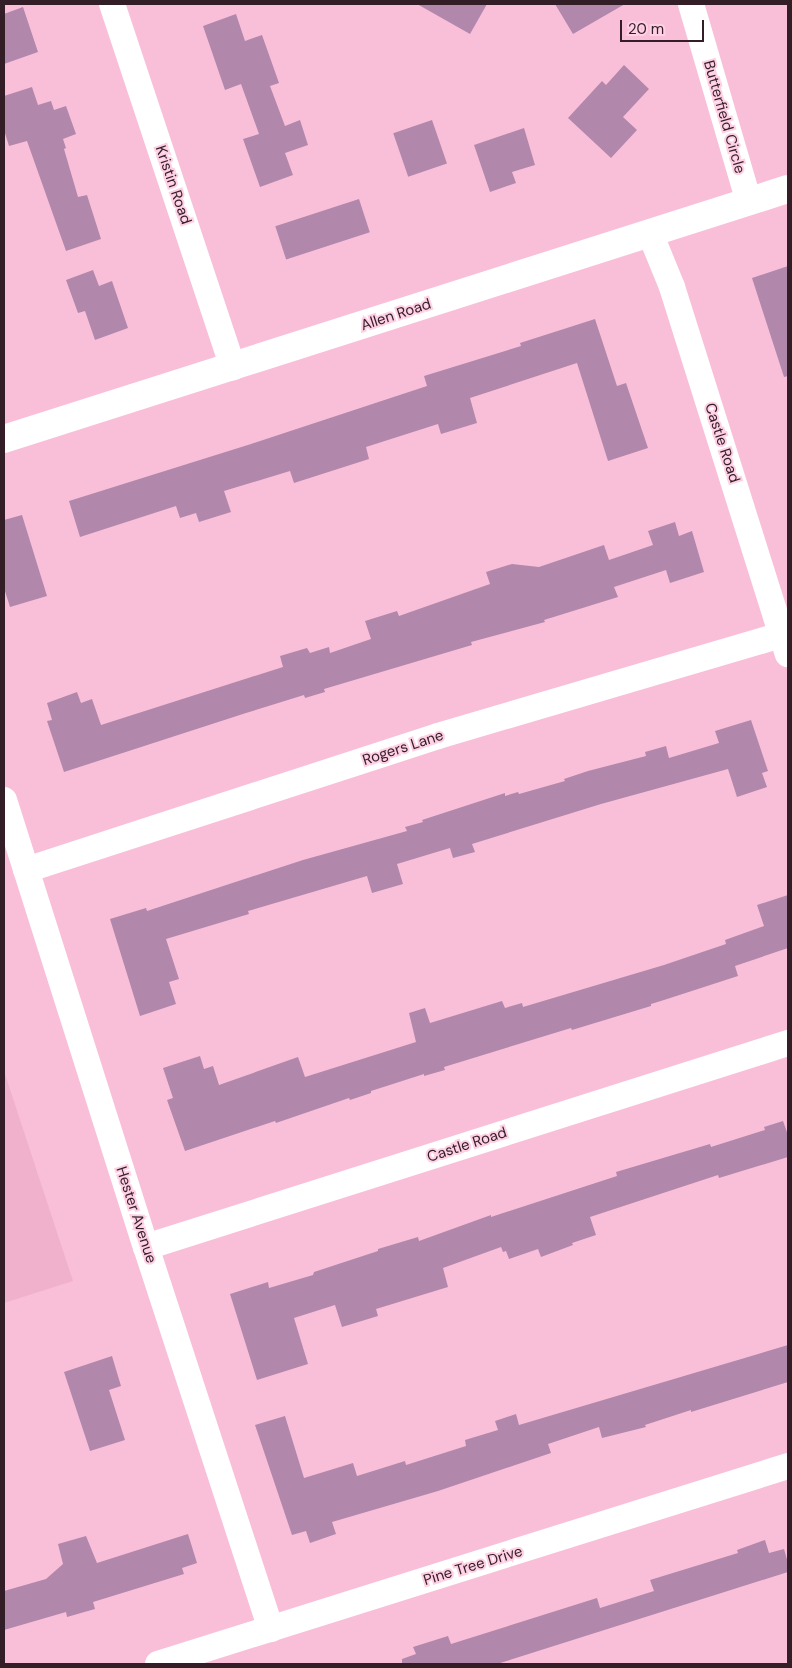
<!DOCTYPE html>
<html>
<head>
<meta charset="utf-8">
<style>
  body { margin:0 }
  #map { position:relative; width:792px; height:1668px; overflow:hidden; background:#f9bfd8; font-family:"DM Sans",sans-serif }
  div>[style] { position:absolute }
  .built>* { inset:0; background:#f0b1cd }
  .building>* { inset:0; background:#b287ac; transform-origin:0 0 }
  .street>* { height:26px; margin:-13px; padding:0 13px; transform-origin:13px; border-radius:13px; background:#fff }
  .secondary>* { height:28px; margin:-14px; padding:0 14px; transform-origin:14px; border-radius:14px; background:#fff }
  span { translate:-50% -50%; white-space:nowrap; text-align:center; line-height:1.15; -webkit-text-stroke:4px #ffd0e4; paint-order:stroke }
  .street-label { font-size:15px; color:#331e28 }
  .frame { position:absolute; inset:0; border:5px solid #331e28; pointer-events:none }
  .scale { position:absolute; left:620px; top:20px; width:84px; height:22px; box-sizing:border-box; border:2px solid #331e28; border-top:0; padding-left:6px; font-size:15px; line-height:18px; white-space:nowrap; color:#331e28; -webkit-text-stroke:4px #ffd0e4; paint-order:stroke }
</style>
</head>
<body>
<div id="map">
  <div class="built">
    <i style="clip-path:polygon(4px 1071px,73px 1281px,4px 1303px)"></i>
  </div>
  <div class="building">
    <i style="clip-path:polygon(417px 4px,487px 4px,470px 34px)"></i>
    <i style="clip-path:polygon(555px 4px,625px 4px,573px 34px)"></i>
    <i style="clip-path:polygon(23px 7px,38px 52px,4px 64px,4px 14px)"></i>
    <i style="clip-path:polygon(236px 14px,245px 41px,262px 35px,279px 83px,270px 86px,285px 126px,300px 120px,308px 145px,285px 153px,293px 175px,260px 187px,243px 139px,259px 134px,241px 84px,225px 90px,203px 26px)"></i>
    <i style="clip-path:polygon(624px 65px,649px 89px,623px 117px,637px 130px,611px 158px,568px 118px,602px 81px,606px 85px)"></i>
    <i style="clip-path:polygon(32px 87px,38px 105px,51px 101px,54px 110px,66px 106px,76px 134px,63px 139px,66px 148px,64px 149px,78px 197px,87px 195px,101px 239px,66px 251px,27px 141px,9px 146px,4px 130px,4px 96px)"></i>
    <i style="left:432px;top:120px;width:46px;height:41px;rotate:71deg"></i>
    <i style="clip-path:polygon(524px 128px,535px 165px,512px 172px,516px 183px,490px 192px,474px 145px)"></i>
    <i style="left:359px;top:199px;width:35px;height:88px;rotate:72deg"></i>
    <i style="clip-path:polygon(788px 266px,788px 376px,784px 377px,752px 278px)"></i>
    <i style="clip-path:polygon(93px 270px,99px 286px,112px 281px,128px 328px,95px 340px,85px 311px,78px 313px,66px 280px)"></i>
    <i style="clip-path:polygon(595px 319px,617px 386px,626px 383px,648px 448px,608px 461px,577px 363px,470px 398px,477px 423px,441px 434px,438px 424px,366px 447px,369px 459px,294px 483px,290px 471px,224px 491px,231px 512px,199px 522px,196px 513px,180px 518px,176px 506px,80px 537px,69px 501px,251px 444px,427px 386px,424px 376px,521px 346px,520px 343px)"></i>
    <i style="clip-path:polygon(22px 515px,47px 596px,10px 607px,4px 588px,4px 520px)"></i>
    <i style="clip-path:polygon(675px 522px,679px 536px,692px 531px,704px 572px,670px 583px,666px 570px,614px 587px,618px 597px,544px 620px,545px 622px,471px 642px,472px 645px,324px 689px,325px 692px,305px 698px,304px 695px,246px 713px,64px 772px,47px 721px,52px 720px,47px 703px,77px 692px,81px 703px,92px 699px,101px 725px,283px 667px,280px 656px,307px 648px,310px 653px,329px 647px,330px 653px,371px 639px,365px 621px,397px 611px,399px 616px,490px 584px,486px 572px,512px 564px,539px 567px,604px 545px,609px 560px,653px 545px,648px 531px)"></i>
    <i style="clip-path:polygon(751px 720px,768px 771px,762px 773px,767px 787px,737px 797px,728px 769px,601px 804px,472px 844px,475px 852px,453px 858px,450px 848px,397px 864px,403px 884px,372px 893px,367px 876px,248px 911px,249px 914px,166px 939px,179px 979px,169px 982px,176px 1004px,140px 1016px,110px 919px,146px 908px,147px 911px,303px 860px,407px 831px,405px 827px,423px 822px,422px 820px,505px 793px,505px 796px,518px 792px,519px 794px,565px 781px,564px 779px,588px 771px,646px 756px,645px 752px,666px 746px,669px 758px,719px 743px,715px 731px)"></i>
    <i style="clip-path:polygon(788px 895px,788px 948px,735px 966px,738px 976px,664px 1000px,651px 1004px,651px 1006px,572px 1030px,571px 1028px,444px 1067px,445px 1070px,424px 1076px,424px 1074px,371px 1091px,371px 1093px,350px 1100px,349px 1098px,276px 1123px,275px 1121px,185px 1151px,167px 1100px,173px 1098px,163px 1068px,200px 1056px,204px 1069px,213px 1066px,219px 1085px,298px 1057px,305px 1077px,416px 1042px,409px 1013px,425px 1008px,430px 1023px,502px 1001px,505px 1008px,522px 1003px,523px 1007px,664px 965px,726px 944px,725px 940px,764px 926px,757px 905px)"></i>
    <i style="clip-path:polygon(783px 1121px,788px 1135px,788px 1157px,719px 1178px,718px 1175px,590px 1217px,596px 1235px,572px 1243px,573px 1245px,541px 1257px,538px 1249px,509px 1259px,506px 1251px,503px 1252px,501px 1247px,443px 1268px,448px 1287px,376px 1309px,378px 1316px,342px 1327px,335px 1305px,294px 1318px,308px 1364px,257px 1380px,230px 1294px,268px 1282px,269px 1288px,313px 1275px,314px 1272px,378px 1251px,378px 1249px,418px 1237px,419px 1241px,491px 1215px,491px 1217px,617px 1176px,616px 1172px,710px 1144px,711px 1147px,765px 1130px,764px 1127px)"></i>
    <i style="clip-path:polygon(788px 1345px,788px 1382px,691px 1412px,691px 1410px,645px 1425px,646px 1427px,602px 1438px,599px 1427px,548px 1444px,551px 1453px,438px 1491px,332px 1522px,336px 1534px,310px 1543px,306px 1531px,292px 1535px,255px 1425px,285px 1416px,304px 1478px,353px 1463px,357px 1476px,405px 1461px,406px 1465px,466px 1446px,465px 1440px,498px 1430px,495px 1421px,516px 1414px,519px 1425px)"></i>
    <i style="clip-path:polygon(112px 1356px,121px 1386px,109px 1390px,125px 1440px,90px 1451px,64px 1372px)"></i>
    <i style="clip-path:polygon(188px 1534px,197px 1563px,182px 1568px,184px 1574px,93px 1602px,95px 1609px,67px 1617px,66px 1612px,4px 1630px,4px 1591px,46px 1579px,63px 1564px,58px 1544px,86px 1536px,97px 1563px)"></i>
    <i style="clip-path:polygon(765px 1540px,769px 1553px,784px 1549px,788px 1563px,788px 1572px,497px 1664px,402px 1664px,402px 1659px,416px 1654px,413px 1647px,448px 1636px,451px 1644px,597px 1598px,600px 1608px,654px 1591px,650px 1580px,738px 1553px,737px 1550px)"></i>
  </div>
  <div class="street">
    <i style="left:112px;top:4px;width:383px;rotate:71.6deg"></i>
    <i style="left:691px;top:4px;width:206px;rotate:73.7deg"></i>
    <i style="left:650px;top:233px;width:58px;rotate:67.8deg"></i>
    <i style="left:672px;top:287px;width:385px;rotate:72.5deg"></i>
    <i style="left:4px;top:800px;width:469px;rotate:72.4deg"></i>
    <i style="left:146px;top:1247px;width:402px;rotate:71.9deg"></i>
    <i style="left:26px;top:870px;width:433px;rotate:-18deg"></i>
    <i style="left:438px;top:736px;width:359px;rotate:-16.4deg"></i>
    <i style="left:146px;top:1247px;width:674px;rotate:-17.63deg"></i>
    <i style="left:158px;top:1664px;width:660px;rotate:-17.45deg"></i>
  </div>
  <div class="secondary">
    <i style="left:4px;top:439px;width:823px;rotate:-17.69deg"></i>
  </div>
  <div class="street-label">
    <span style="left:724px;top:117px;rotate:74deg">Butterfield Circle</span>
    <span style="left:173px;top:185px;rotate:71deg">Kristin Road</span>
    <span style="left:396px;top:315px;rotate:-18deg">Allen Road</span>
    <span style="left:722px;top:443px;rotate:72deg">Castle Road</span>
    <span style="left:403px;top:748px;rotate:-18deg">Rogers Lane</span>
    <span style="left:467px;top:1145px;rotate:-18deg">Castle Road</span>
    <span style="left:136px;top:1215px;rotate:72deg">Hester Avenue</span>
    <span style="left:473px;top:1566px;rotate:-17deg">Pine Tree Drive</span>
  </div>
  <div class="frame"></div>
  <div class="scale">20 m</div>
</div>
</body>
</html>
